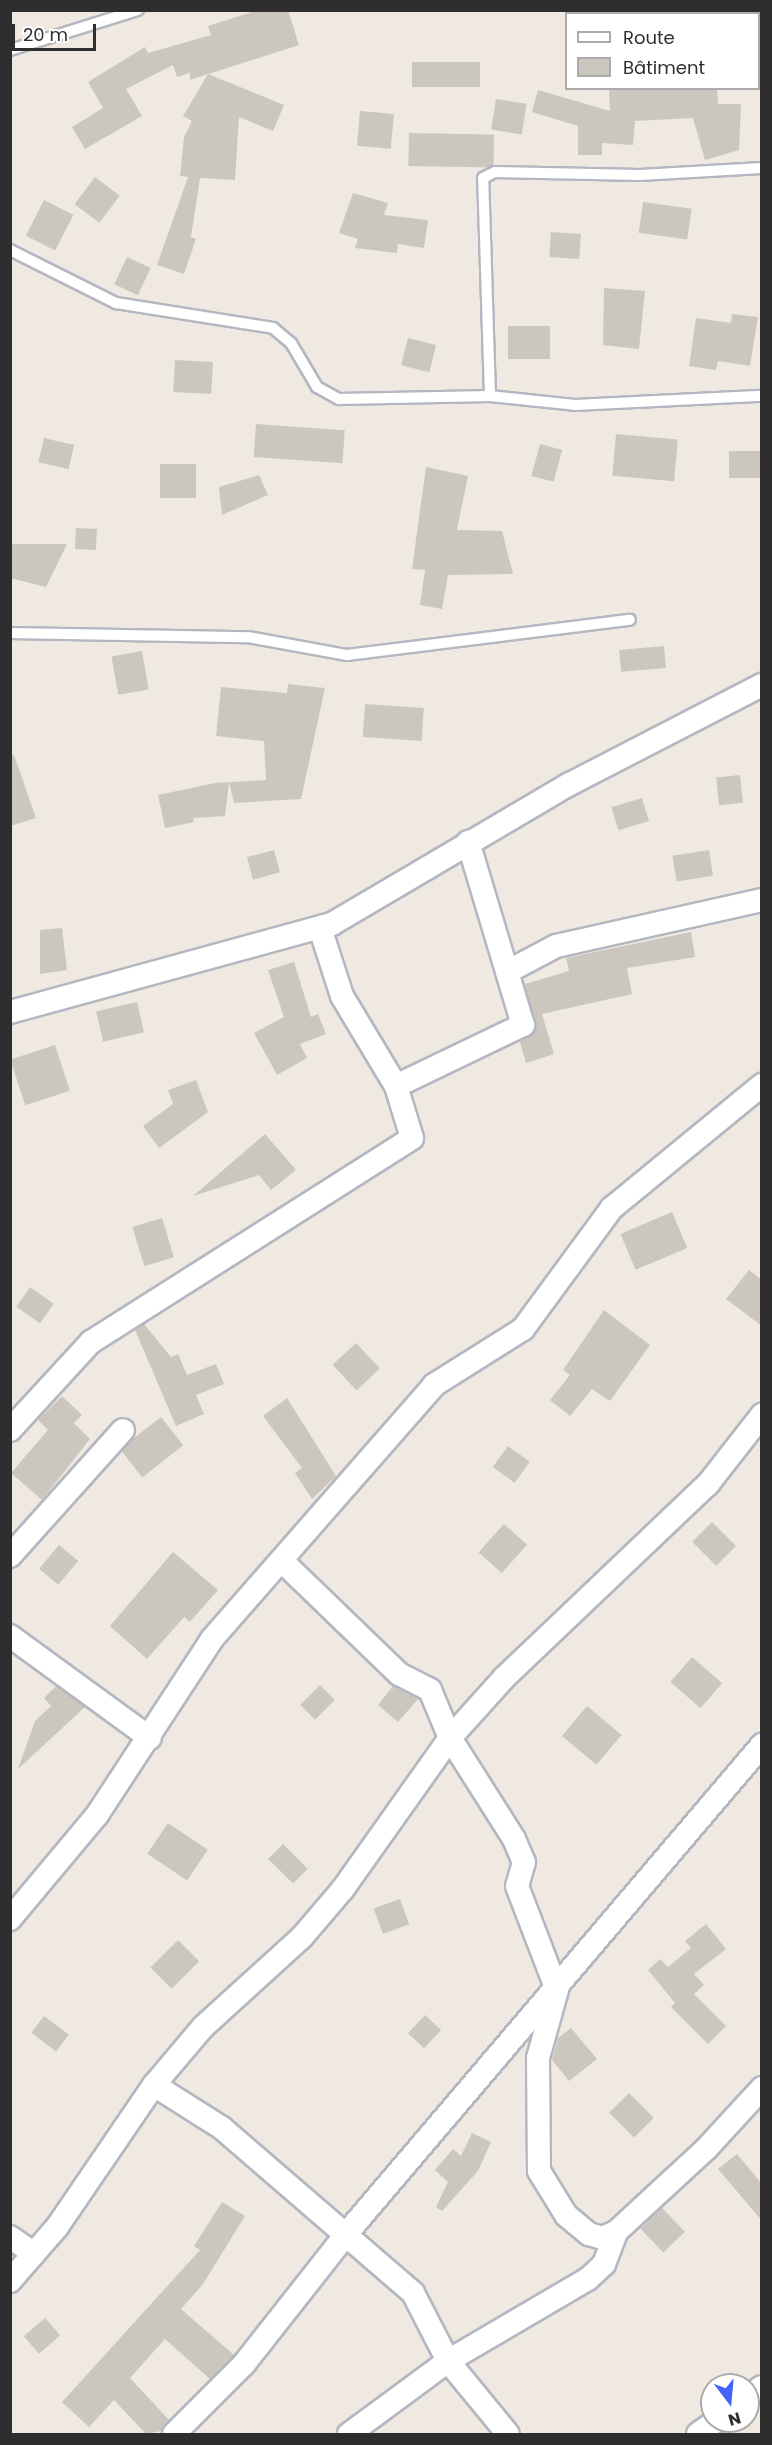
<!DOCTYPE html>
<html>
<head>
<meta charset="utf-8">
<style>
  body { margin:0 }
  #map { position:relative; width:772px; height:2445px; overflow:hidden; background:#efe9e1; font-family:Poppins,sans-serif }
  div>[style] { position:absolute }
  .building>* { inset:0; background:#cbc7bf; transform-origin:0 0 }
  .roads { filter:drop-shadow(2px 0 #b4b7c1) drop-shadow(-2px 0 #b4b7c1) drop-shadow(0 2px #b4b7c1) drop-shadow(0 -2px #b4b7c1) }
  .service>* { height:10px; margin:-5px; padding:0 5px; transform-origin:5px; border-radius:5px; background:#fff }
  .minor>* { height:22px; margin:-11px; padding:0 11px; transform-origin:11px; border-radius:11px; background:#fff }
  span { translate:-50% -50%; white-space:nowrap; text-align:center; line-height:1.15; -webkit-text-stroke:6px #fff; paint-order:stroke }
  .frame { position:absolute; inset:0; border:12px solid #2e2e2e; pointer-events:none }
  .legend { position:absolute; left:565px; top:12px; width:195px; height:78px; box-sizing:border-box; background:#fff; border:2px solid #ababab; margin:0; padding:8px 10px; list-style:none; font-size:18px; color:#2e2e2e }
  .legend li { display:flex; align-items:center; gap:12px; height:30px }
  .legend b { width:30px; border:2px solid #ababab }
  .north { position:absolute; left:700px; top:2373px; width:60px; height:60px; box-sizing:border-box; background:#fff; border:2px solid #ababab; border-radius:50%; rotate:164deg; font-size:16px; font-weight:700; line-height:24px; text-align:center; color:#2e2e2e }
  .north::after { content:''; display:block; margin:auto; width:21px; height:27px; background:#4264fb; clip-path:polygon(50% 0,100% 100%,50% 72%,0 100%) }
  .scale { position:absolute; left:12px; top:24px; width:84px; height:27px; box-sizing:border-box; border:3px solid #2e2e2e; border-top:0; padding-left:8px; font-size:18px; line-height:21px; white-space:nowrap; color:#2e2e2e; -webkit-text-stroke:4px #fff; paint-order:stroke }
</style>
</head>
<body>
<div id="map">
  <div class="building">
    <i style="clip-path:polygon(258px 10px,288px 10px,299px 45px,190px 80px,190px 73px,177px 77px,173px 65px,126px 89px,142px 116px,85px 149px,72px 127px,103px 108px,88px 82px,145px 47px,148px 53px,211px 35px,208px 26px)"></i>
    <i style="left:412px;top:62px;width:68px;height:25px"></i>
    <i style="clip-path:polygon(208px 74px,284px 105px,273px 131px,239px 117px,235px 180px,200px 178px,191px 237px,196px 239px,184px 274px,157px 265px,188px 177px,180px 176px,184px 137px,192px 121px,183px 116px)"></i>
    <i style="clip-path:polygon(609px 88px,717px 88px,718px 104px,741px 104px,739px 150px,705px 160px,693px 118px,635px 121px,633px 145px,602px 143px,602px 155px,578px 155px,578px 126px,532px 112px,538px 90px,610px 111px)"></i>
    <i style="left:496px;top:99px;width:31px;height:31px;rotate:9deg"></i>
    <i style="left:360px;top:111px;width:34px;height:35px;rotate:5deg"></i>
    <i style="left:409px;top:133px;width:85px;height:33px;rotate:1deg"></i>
    <i style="left:95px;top:177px;width:31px;height:34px;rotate:37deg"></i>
    <i style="clip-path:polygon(353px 193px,388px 203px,384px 215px,428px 220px,424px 248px,398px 244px,397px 253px,355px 248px,358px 239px,339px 233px)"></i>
    <i style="left:44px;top:200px;width:33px;height:40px;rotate:27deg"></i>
    <i style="left:643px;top:202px;width:49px;height:31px;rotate:8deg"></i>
    <i style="left:551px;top:232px;width:30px;height:25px;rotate:4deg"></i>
    <i style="left:127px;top:257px;width:26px;height:30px;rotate:25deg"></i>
    <i style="clip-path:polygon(604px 288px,645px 291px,639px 349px,603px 345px)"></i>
    <i style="clip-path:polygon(732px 314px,758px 317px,750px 366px,718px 361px,716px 370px,689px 366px,696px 318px,731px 323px)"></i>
    <i style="left:508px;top:326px;width:42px;height:33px"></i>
    <i style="left:408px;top:338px;width:29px;height:28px;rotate:14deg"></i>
    <i style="left:175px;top:360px;width:38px;height:32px;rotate:3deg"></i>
    <i style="left:256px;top:424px;width:89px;height:33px;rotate:4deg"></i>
    <i style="left:616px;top:434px;width:62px;height:42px;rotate:5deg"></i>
    <i style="left:44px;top:438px;width:31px;height:25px;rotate:13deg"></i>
    <i style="left:540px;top:444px;width:23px;height:33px;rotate:15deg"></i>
    <i style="left:729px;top:451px;width:33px;height:27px"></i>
    <i style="left:160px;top:464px;width:36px;height:34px"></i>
    <i style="clip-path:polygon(426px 467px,468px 476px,457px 530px,502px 531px,513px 574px,448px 575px,442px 609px,420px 605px,425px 570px,412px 569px)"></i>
    <i style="clip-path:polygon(259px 475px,268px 495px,222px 515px,219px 487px)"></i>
    <i style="left:76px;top:528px;width:21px;height:21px;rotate:3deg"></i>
    <i style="clip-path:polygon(10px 544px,67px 544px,46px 587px,10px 578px)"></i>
    <i style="left:664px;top:646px;width:22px;height:45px;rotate:85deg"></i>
    <i style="left:142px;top:651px;width:39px;height:31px;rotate:80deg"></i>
    <i style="clip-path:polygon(288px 684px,325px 688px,301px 799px,234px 803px,229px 782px,225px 816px,193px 818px,194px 822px,165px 828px,158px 795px,215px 783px,266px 780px,264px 741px,216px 736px,221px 687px,287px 693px)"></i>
    <i style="left:365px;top:704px;width:59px;height:33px;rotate:4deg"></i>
    <i style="clip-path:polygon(14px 755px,36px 818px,10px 826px,10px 756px)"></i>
    <i style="left:740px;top:775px;width:28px;height:24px;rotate:84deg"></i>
    <i style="left:642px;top:798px;width:24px;height:32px;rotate:73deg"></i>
    <i style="left:274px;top:850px;width:23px;height:28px;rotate:75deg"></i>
    <i style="left:709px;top:850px;width:26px;height:37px;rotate:81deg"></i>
    <i style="clip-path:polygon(62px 928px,67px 970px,40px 974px,40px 930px)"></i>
    <i style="clip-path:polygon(691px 932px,695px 957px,627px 968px,632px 994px,542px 1014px,554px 1054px,526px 1063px,520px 1042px,536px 1027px,525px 984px,569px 971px,566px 958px)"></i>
    <i style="clip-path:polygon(294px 962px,311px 1017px,318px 1014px,326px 1034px,300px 1044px,307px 1058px,277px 1075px,254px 1033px,284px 1017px,268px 970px)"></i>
    <i style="left:137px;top:1002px;width:31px;height:42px;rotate:77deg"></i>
    <i style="left:55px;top:1045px;width:48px;height:47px;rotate:72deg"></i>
    <i style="clip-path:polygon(196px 1080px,208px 1112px,159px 1148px,143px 1126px,173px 1104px,168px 1090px)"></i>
    <i style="clip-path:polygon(265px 1134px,296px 1170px,271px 1190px,259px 1175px,193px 1196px)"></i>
    <i style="left:672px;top:1212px;width:39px;height:56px;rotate:67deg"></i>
    <i style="left:162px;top:1218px;width:41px;height:31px;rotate:73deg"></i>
    <i style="clip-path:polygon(749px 1270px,762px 1280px,762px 1326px,726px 1299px)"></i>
    <i style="left:30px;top:1287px;width:29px;height:24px;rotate:35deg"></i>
    <i style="clip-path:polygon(604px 1310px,650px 1345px,610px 1401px,592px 1389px,570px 1416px,550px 1400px,570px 1375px,563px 1370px)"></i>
    <i style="clip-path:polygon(144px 1324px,171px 1357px,178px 1354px,187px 1375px,216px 1364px,224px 1384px,196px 1395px,204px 1414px,176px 1426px,135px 1330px)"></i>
    <i style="left:356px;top:1343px;width:35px;height:32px;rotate:47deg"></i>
    <i style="clip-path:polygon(62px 1396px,82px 1415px,74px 1423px,90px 1439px,42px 1500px,11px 1473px,48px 1430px,38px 1420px)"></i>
    <i style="clip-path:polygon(287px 1398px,336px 1476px,312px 1499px,295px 1473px,302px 1468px,263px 1416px)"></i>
    <i style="left:161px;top:1417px;width:36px;height:52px;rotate:52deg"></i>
    <i style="left:508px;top:1446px;width:27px;height:26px;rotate:36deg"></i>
    <i style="left:712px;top:1522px;width:34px;height:28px;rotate:45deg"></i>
    <i style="left:504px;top:1524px;width:31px;height:38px;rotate:42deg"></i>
    <i style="left:59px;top:1545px;width:25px;height:31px;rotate:40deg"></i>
    <i style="clip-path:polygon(173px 1552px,218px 1590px,190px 1622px,184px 1617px,147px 1659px,110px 1626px)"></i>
    <i style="left:692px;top:1657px;width:40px;height:33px;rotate:41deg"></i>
    <i style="left:320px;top:1685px;width:21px;height:28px;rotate:45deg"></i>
    <i style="clip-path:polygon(56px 1686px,85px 1707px,18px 1769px,35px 1721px,51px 1706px,44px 1698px)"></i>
    <i style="clip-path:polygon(393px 1686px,418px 1699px,398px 1722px,378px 1705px)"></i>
    <i style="left:587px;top:1706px;width:45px;height:39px;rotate:40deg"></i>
    <i style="left:168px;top:1823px;width:48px;height:37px;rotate:34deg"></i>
    <i style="left:283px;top:1844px;width:35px;height:21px;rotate:45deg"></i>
    <i style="left:400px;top:1899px;width:27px;height:28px;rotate:70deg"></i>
    <i style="clip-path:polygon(706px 1924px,726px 1949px,694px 1974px,704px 1985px,694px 1994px,726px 2026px,708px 2044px,671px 2007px,675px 2003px,648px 1970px,660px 1959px,668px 1967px,691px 1948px,685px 1941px)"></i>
    <i style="left:178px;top:1940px;width:30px;height:39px;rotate:45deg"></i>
    <i style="left:425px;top:2015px;width:22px;height:25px;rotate:43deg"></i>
    <i style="left:44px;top:2016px;width:31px;height:21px;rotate:37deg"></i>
    <i style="clip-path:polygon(571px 2028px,597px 2059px,569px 2081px,552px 2060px,558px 2038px)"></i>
    <i style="left:629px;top:2093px;width:35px;height:28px;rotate:45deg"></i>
    <i style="clip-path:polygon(472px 2133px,491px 2142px,478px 2171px,442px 2211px,436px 2207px,448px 2182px,435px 2170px,453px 2149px,461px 2156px)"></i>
    <i style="clip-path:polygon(737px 2154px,762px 2184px,762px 2221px,718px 2169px)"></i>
    <i style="clip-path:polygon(222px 2202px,245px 2216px,203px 2284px,181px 2309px,234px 2355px,210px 2379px,165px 2339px,130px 2378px,169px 2420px,161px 2431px,146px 2434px,114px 2400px,89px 2427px,62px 2402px,200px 2250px,194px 2246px)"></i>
    <i style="left:662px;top:2208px;width:33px;height:30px;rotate:46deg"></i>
    <i style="left:45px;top:2318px;width:23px;height:28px;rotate:49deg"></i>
  </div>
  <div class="roads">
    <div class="service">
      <i style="left:10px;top:50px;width:134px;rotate:-17.4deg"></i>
      <i style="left:10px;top:250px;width:119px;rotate:26.6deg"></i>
      <i style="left:116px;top:303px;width:159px;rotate:9deg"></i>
      <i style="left:273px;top:328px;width:23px;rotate:40deg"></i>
      <i style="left:291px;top:343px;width:51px;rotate:59.4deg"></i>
      <i style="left:317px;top:387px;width:25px;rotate:29deg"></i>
      <i style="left:339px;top:399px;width:151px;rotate:-1.1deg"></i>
      <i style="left:490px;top:396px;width:85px;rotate:6deg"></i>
      <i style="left:575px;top:405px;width:187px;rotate:-2.8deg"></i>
      <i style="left:490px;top:396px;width:218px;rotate:-91.8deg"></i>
      <i style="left:483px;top:178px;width:13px;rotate:-27deg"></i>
      <i style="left:495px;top:172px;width:145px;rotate:1.2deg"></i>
      <i style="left:640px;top:175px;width:122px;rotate:-3.3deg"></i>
      <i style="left:10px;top:633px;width:238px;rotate:1deg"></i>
      <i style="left:248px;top:637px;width:101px;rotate:10.3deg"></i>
      <i style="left:347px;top:655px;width:285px;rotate:-7.1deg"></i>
    </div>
    <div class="minor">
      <i style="left:507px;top:972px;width:55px;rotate:-28deg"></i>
      <i style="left:556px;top:946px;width:211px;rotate:-12.6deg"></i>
      <i style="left:10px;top:1012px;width:334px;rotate:-15.3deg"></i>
      <i style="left:332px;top:924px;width:276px;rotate:-30.5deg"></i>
      <i style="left:570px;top:784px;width:216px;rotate:-27.3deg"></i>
      <i style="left:396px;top:1086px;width:141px;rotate:-25.7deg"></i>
      <i style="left:523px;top:1025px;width:191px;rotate:-106.7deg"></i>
      <i style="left:10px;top:1430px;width:120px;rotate:-47.4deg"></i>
      <i style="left:91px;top:1342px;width:380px;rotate:-32.4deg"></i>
      <i style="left:412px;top:1138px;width:54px;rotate:-107.1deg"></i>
      <i style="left:396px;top:1086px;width:105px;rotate:-121deg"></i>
      <i style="left:342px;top:996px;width:71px;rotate:-107.9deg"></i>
      <i style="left:10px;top:1556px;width:169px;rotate:-48.1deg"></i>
      <i style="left:282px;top:1561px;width:163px;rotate:44deg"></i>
      <i style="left:399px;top:1674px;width:35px;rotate:27deg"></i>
      <i style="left:430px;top:1690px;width:52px;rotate:67.4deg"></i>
      <i style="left:450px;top:1738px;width:120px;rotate:57.6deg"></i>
      <i style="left:514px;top:1839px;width:25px;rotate:67deg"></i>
      <i style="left:524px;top:1862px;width:25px;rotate:106deg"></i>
      <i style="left:517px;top:1886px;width:111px;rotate:69deg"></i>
      <i style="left:557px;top:1990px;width:71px;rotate:105.6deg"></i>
      <i style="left:538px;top:2058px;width:113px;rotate:89.5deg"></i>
      <i style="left:539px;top:2171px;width:52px;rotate:58.5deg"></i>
      <i style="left:566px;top:2215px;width:30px;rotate:40deg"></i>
      <i style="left:589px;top:2234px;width:14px;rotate:17deg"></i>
      <i style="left:602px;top:2238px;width:15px;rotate:-23deg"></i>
      <i style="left:10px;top:1636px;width:173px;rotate:36.1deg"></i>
      <i style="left:10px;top:1919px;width:136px;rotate:-50.1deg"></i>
      <i style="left:97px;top:1815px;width:210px;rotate:-56.8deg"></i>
      <i style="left:212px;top:1639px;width:337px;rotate:-48.8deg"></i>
      <i style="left:434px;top:1385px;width:105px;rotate:-32.2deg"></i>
      <i style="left:523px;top:1329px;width:150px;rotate:-53.7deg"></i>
      <i style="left:612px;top:1208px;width:194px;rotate:-39.4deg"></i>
      <i style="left:154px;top:2085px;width:80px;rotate:32.3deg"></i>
      <i style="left:222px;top:2128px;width:252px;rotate:40.8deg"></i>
      <i style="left:413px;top:2293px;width:76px;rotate:62.8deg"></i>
      <i style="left:448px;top:2361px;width:94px;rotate:50.6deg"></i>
      <i style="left:10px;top:2237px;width:29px;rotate:35deg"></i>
      <i style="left:10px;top:2281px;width:72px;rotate:-49deg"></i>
      <i style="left:57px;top:2227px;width:172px;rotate:-55.7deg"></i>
      <i style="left:154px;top:2085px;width:76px;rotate:-49.8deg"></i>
      <i style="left:203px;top:2027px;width:134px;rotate:-42.3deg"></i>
      <i style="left:302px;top:1937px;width:63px;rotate:-49.5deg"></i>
      <i style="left:343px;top:1889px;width:185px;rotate:-54.7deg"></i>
      <i style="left:450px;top:1738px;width:81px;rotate:-48deg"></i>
      <i style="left:504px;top:1678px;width:282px;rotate:-43.6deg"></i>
      <i style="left:708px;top:1484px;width:88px;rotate:-52deg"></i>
      <i style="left:748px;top:2397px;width:17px;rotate:-36deg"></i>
      <i style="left:174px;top:2434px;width:99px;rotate:-45deg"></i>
      <i style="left:244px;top:2364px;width:167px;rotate:-51.8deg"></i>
      <i style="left:347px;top:2233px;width:641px;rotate:-49.62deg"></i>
      <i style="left:349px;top:2434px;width:123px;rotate:-36.4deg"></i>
      <i style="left:448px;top:2361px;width:162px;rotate:-30.4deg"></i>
      <i style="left:588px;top:2279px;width:22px;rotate:-43deg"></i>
      <i style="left:604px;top:2264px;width:34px;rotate:-69deg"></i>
      <i style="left:616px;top:2232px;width:122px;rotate:-42.7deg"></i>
      <i style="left:706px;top:2149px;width:83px;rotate:-47.4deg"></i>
      <i style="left:698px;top:2434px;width:22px;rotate:-36deg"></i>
    </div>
  </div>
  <div class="frame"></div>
  <ul class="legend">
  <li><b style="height:8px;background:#fff"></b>Route</li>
  <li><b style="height:16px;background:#cbc7bf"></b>Bâtiment</li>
  </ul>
  <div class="north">N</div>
  <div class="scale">20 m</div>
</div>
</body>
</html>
